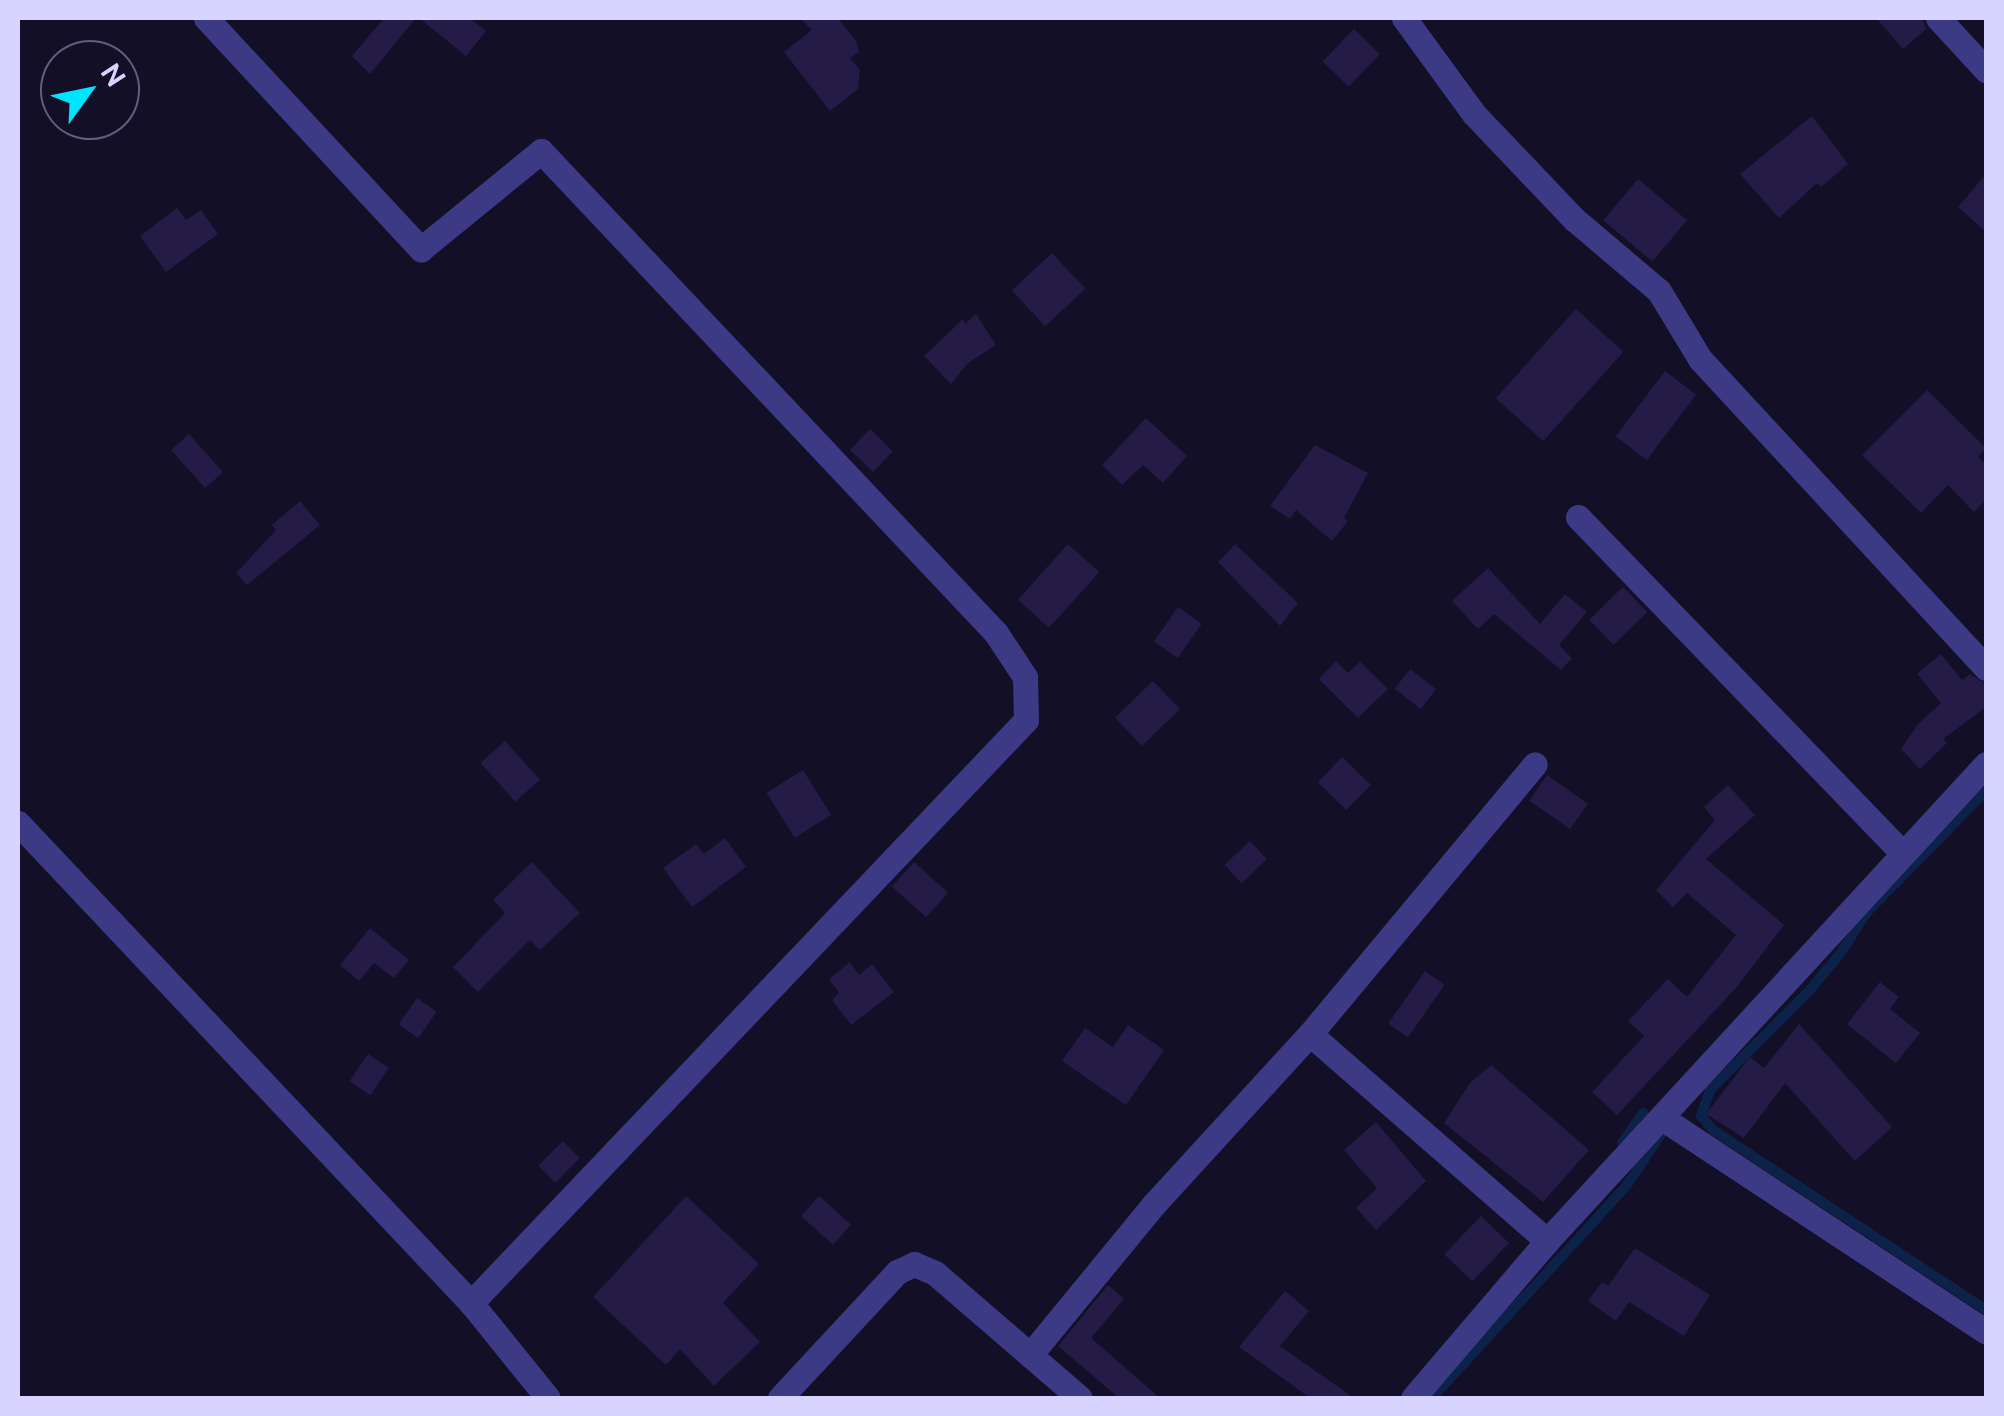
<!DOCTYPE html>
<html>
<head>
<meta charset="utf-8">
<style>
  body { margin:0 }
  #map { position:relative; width:2004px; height:1416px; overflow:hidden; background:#130f26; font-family:Ubuntu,sans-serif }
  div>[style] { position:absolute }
  .stream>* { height:10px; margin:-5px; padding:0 5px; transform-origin:5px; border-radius:5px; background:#0c2248 }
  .building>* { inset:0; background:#241b47; transform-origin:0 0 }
  .street>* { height:25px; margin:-12.5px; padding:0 12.5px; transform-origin:12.5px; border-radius:12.5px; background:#3d3a85 }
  span { translate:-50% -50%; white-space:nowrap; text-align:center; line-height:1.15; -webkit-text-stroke:8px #130f26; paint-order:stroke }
  .frame { position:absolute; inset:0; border:20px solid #d9d4ff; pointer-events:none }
  .north { position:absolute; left:40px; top:40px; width:100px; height:100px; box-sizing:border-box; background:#130f26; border:2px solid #625e7d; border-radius:50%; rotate:57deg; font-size:28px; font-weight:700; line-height:40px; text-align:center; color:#d9d4ff }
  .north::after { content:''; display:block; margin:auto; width:35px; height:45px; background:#00e5ff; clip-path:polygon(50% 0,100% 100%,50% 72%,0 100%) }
</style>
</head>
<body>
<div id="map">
  <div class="stream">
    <i style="left:1986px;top:791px;width:170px;rotate:134.5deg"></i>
    <i style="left:1867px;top:912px;width:50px;rotate:122.7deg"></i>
    <i style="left:1840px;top:954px;width:51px;rotate:130.2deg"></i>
    <i style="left:1807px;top:993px;width:137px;rotate:135deg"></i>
    <i style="left:1710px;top:1090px;width:28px;rotate:109deg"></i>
    <i style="left:1701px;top:1116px;width:18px;rotate:49deg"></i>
    <i style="left:1713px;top:1130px;width:327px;rotate:33.4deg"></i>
    <i style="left:1622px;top:1143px;width:37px;rotate:-55deg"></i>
    <i style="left:1432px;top:1398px;width:289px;rotate:-47.5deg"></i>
    <i style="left:1627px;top:1185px;width:63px;rotate:-56.1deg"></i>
  </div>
  <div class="building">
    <i style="clip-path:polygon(384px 18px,416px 18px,370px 74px,352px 56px)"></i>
    <i style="clip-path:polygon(419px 18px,470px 18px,486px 31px,466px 56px)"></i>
    <i style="clip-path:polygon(800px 18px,838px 18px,856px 41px,859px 52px,850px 58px,860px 70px,858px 89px,830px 111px,784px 52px,812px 30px)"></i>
    <i style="clip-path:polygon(1876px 18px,1922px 18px,1926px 29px,1903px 49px)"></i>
    <i style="left:1354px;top:29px;width:36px;height:45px;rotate:44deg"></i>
    <i style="clip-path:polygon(1812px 116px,1848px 164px,1821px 187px,1817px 183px,1779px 218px,1740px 174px)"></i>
    <i style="clip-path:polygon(1986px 174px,1986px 232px,1958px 207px)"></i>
    <i style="left:1638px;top:179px;width:64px;height:54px;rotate:40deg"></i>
    <i style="clip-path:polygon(177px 208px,186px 220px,201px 210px,218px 234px,166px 272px,140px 236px)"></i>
    <i style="left:1052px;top:253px;width:49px;height:55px;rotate:47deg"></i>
    <i style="left:1576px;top:309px;width:64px;height:120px;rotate:42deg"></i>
    <i style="clip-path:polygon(976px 314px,996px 345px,968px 363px,951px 384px,924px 356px,963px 319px,965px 324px)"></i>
    <i style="left:1665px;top:371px;width:39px;height:82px;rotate:37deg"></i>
    <i style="clip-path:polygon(1927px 390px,1986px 448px,1978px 457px,1986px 465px,1986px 500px,1974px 512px,1948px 485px,1921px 513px,1862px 455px)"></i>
    <i style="clip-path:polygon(1146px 418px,1187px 456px,1163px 483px,1143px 465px,1122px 485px,1102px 465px)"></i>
    <i style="left:870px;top:429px;width:32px;height:29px;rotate:44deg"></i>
    <i style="left:189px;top:434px;width:51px;height:24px;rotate:48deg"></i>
    <i style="clip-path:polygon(1315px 445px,1368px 473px,1344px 518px,1348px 521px,1332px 541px,1296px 510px,1290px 519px,1270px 506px)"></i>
    <i style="clip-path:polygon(300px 501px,320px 525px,247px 585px,236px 573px,276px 530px,272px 525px)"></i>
    <i style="left:1068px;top:544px;width:42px;height:75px;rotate:42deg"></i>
    <i style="clip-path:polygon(1235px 544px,1298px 603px,1280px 626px,1218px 562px)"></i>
    <i style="clip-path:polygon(1488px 568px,1540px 624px,1565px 594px,1587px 612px,1559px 645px,1572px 658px,1561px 670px,1494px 614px,1478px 629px,1452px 601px)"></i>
    <i style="left:1623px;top:587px;width:35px;height:47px;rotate:46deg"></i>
    <i style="left:1178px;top:607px;width:29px;height:42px;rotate:35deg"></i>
    <i style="clip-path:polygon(1941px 654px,1962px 680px,1970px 674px,1986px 684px,1986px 707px,1943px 739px,1947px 743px,1920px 769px,1901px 749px,1918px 724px,1941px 703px,1917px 674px)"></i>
    <i style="clip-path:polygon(1336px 661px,1348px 673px,1360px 662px,1388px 689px,1358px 718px,1319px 679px)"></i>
    <i style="left:1410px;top:669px;width:33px;height:25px;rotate:38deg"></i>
    <i style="left:1153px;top:681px;width:39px;height:53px;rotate:46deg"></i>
    <i style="left:505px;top:741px;width:52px;height:33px;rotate:48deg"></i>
    <i style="left:1342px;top:757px;width:40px;height:35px;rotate:44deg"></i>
    <i style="left:803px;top:770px;width:53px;height:43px;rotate:58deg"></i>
    <i style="left:1547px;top:775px;width:50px;height:31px;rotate:35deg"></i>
    <i style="clip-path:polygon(1728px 785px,1755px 815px,1706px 859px,1784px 925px,1736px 988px,1617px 1115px,1592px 1092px,1644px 1036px,1628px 1021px,1668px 979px,1687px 997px,1736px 935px,1687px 893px,1673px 907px,1656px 890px,1715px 820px,1704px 807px)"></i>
    <i style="clip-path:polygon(725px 838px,746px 867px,692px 907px,663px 868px,696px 844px,704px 854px)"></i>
    <i style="left:1250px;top:841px;width:25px;height:35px;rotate:47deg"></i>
    <i style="clip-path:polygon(532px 862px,580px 913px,540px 950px,530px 940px,478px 992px,453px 967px,505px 913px,493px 900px)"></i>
    <i style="left:914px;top:862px;width:46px;height:33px;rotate:42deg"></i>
    <i style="clip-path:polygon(370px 928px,409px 960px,394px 978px,374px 963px,359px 981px,340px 965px)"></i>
    <i style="clip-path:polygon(850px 962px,859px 975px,872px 964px,894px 992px,851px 1025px,832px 1000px,839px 993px,829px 979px)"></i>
    <i style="left:1425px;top:971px;width:24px;height:64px;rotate:35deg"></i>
    <i style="clip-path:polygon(1880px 982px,1899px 997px,1890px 1009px,1920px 1033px,1896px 1063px,1847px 1024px)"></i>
    <i style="left:417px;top:998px;width:24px;height:32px;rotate:35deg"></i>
    <i style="clip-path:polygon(1799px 1024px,1892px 1127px,1855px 1161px,1785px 1083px,1744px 1138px,1706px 1114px,1750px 1057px,1764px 1068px)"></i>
    <i style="clip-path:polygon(1128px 1025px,1164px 1050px,1126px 1105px,1062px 1061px,1085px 1028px,1113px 1047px)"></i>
    <i style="left:368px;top:1054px;width:25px;height:33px;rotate:34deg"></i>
    <i style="clip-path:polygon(1491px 1065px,1589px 1150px,1543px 1202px,1444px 1123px,1470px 1083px)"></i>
    <i style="clip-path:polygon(1376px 1122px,1426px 1181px,1376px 1230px,1356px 1208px,1377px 1188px,1344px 1150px)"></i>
    <i style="left:563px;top:1141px;width:24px;height:35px;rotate:45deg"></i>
    <i style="clip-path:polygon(686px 1196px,759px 1264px,723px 1303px,760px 1342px,714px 1386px,680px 1349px,666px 1365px,593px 1297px)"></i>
    <i style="left:819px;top:1196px;width:43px;height:27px;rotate:42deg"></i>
    <i style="left:1481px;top:1216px;width:39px;height:53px;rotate:44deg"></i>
    <i style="clip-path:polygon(1635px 1248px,1710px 1295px,1684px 1336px,1629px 1302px,1616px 1321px,1588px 1301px,1602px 1282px,1608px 1286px)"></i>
    <i style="clip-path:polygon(1108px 1285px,1124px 1299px,1091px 1338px,1160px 1398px,1119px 1398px,1058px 1346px)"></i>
    <i style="clip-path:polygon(1285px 1291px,1309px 1311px,1280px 1346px,1354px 1398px,1310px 1398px,1239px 1347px)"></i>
  </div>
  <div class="street">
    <i style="left:206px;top:18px;width:316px;rotate:47.1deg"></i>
    <i style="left:421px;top:249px;width:155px;rotate:-39.2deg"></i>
    <i style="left:541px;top:151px;width:663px;rotate:46.65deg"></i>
    <i style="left:996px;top:633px;width:53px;rotate:56.6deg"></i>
    <i style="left:1025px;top:677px;width:43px;rotate:88.7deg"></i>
    <i style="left:1026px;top:720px;width:805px;rotate:133.59deg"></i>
    <i style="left:1404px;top:18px;width:119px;rotate:53.9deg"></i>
    <i style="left:1474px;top:114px;width:145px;rotate:46.4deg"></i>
    <i style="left:1574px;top:219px;width:111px;rotate:40.3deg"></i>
    <i style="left:1659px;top:291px;width:79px;rotate:58.9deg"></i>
    <i style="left:1700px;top:359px;width:421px;rotate:47.2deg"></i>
    <i style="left:1938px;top:18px;width:71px;rotate:47.3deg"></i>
    <i style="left:1578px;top:517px;width:468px;rotate:46deg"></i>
    <i style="left:18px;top:823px;width:660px;rotate:46.66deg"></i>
    <i style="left:471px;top:1303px;width:122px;rotate:51deg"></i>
    <i style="left:1310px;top:1034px;width:315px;rotate:41.1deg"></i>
    <i style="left:1662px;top:1118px;width:388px;rotate:33.4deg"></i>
    <i style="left:1030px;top:1355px;width:197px;rotate:-50.6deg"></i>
    <i style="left:1155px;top:1203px;width:229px;rotate:-47.5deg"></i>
    <i style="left:1310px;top:1034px;width:351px;rotate:-50.2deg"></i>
    <i style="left:780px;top:1398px;width:172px;rotate:-47.1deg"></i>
    <i style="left:897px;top:1272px;width:19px;rotate:-25deg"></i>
    <i style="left:914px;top:1264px;width:23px;rotate:23deg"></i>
    <i style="left:935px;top:1273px;width:191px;rotate:40.8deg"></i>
    <i style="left:1413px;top:1398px;width:206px;rotate:-49.5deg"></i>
    <i style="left:1547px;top:1241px;width:648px;rotate:-47.38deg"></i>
  </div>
  <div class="frame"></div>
  <div class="north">N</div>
</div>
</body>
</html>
